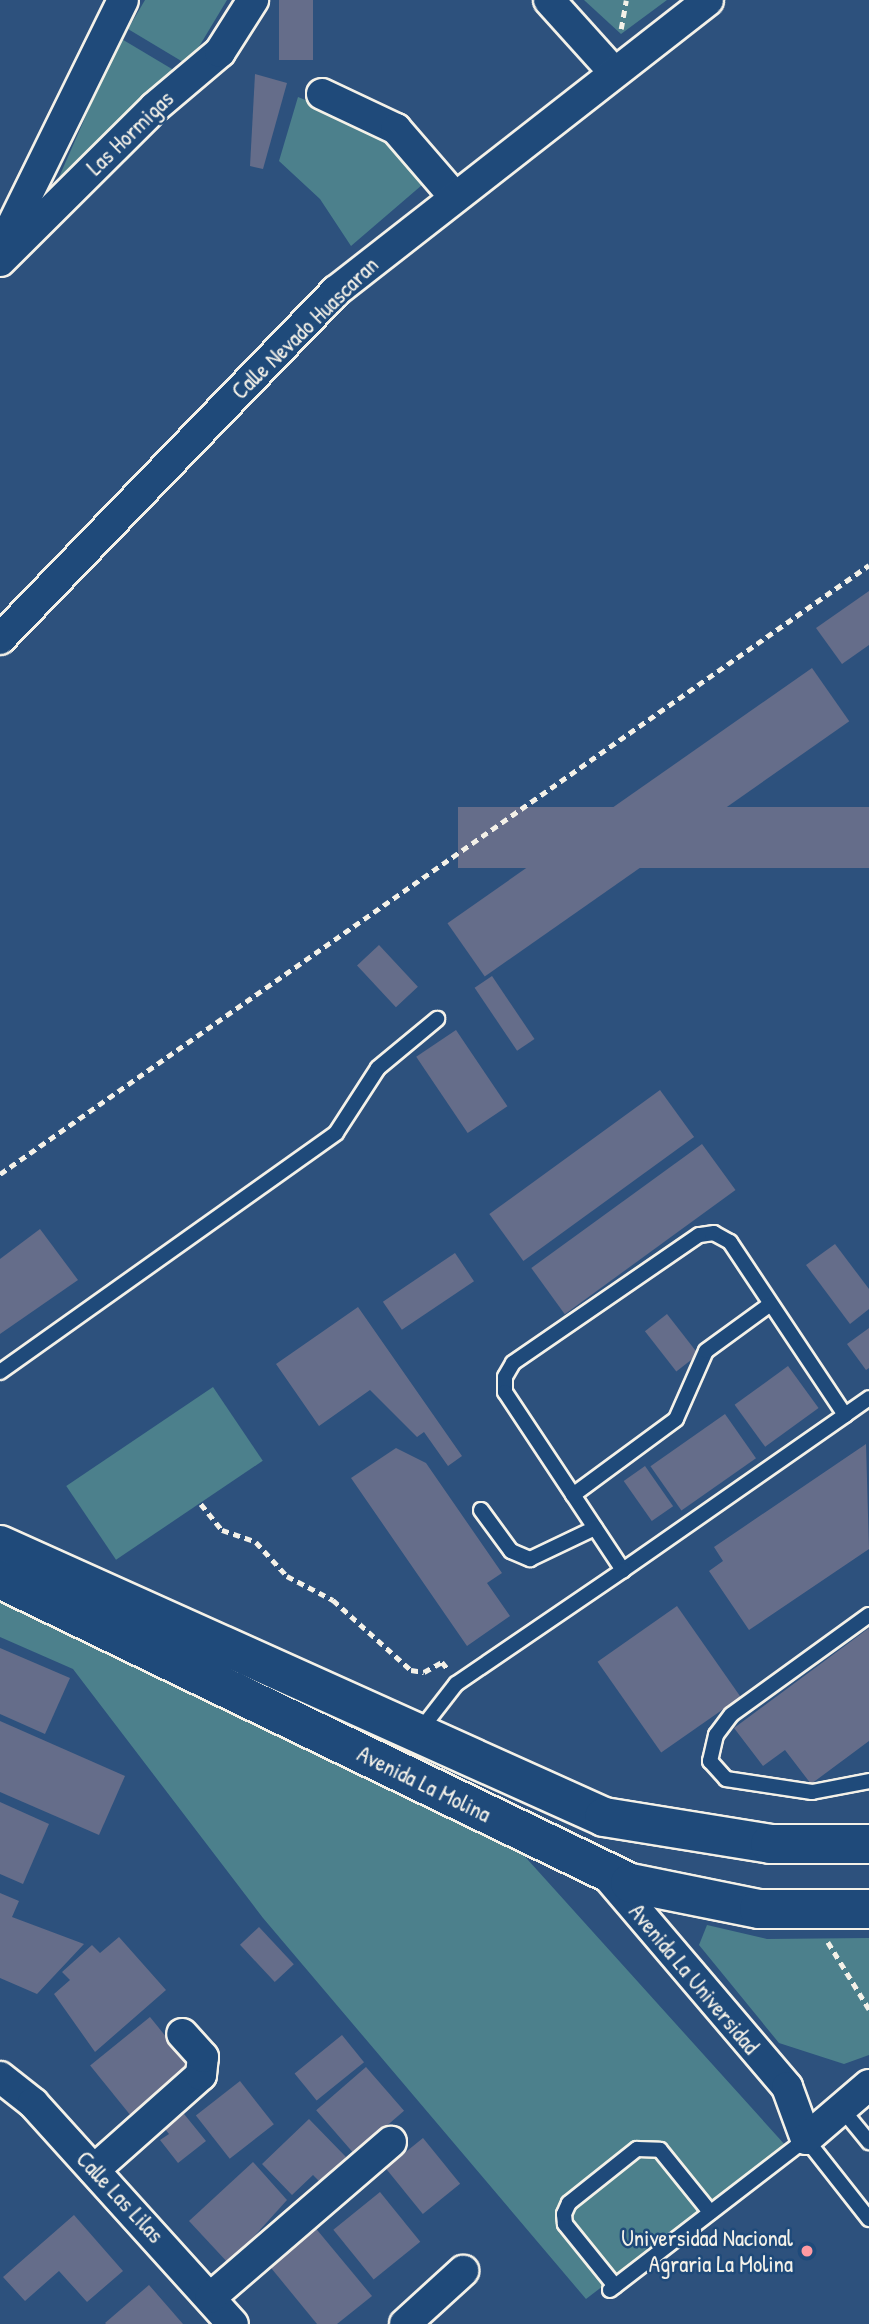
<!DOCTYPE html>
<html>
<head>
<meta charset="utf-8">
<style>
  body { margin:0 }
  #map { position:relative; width:869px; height:2324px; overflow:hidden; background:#2d517d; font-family:"Patrick Hand",sans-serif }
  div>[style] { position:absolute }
  .green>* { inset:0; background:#4c808c; transform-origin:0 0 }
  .building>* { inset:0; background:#656d8a; transform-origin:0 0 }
  .path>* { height:4.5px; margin-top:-2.25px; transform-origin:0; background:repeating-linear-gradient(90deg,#f4f1e8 0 7px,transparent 0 12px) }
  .roads { filter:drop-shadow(2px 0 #f4f1e8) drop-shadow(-2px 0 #f4f1e8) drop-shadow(0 2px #f4f1e8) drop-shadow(0 -2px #f4f1e8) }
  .lane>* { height:14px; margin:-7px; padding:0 7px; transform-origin:7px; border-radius:7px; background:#1f4a7a }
  .street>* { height:30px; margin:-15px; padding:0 15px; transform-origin:15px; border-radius:15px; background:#1f4a7a }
  .secondary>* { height:38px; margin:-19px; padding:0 19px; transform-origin:19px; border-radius:19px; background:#1f4a7a }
  .dots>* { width:19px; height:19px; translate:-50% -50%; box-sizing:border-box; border:4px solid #1f4a7a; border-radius:50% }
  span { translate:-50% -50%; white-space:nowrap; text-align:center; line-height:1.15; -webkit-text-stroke:5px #1f4a7a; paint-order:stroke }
  .street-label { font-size:23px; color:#f4f1e8 }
  .poi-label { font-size:23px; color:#f4f1e8 }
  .right { translate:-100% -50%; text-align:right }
</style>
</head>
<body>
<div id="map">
  <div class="green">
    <i style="clip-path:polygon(145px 0,227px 0,188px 65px,128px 29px)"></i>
    <i style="clip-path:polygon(584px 0,667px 0,621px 34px)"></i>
    <i style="clip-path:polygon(120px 38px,177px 72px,49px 200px)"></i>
    <i style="clip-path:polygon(298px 97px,365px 124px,410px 163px,422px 185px,351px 246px,320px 199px,279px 161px)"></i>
    <i style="left:213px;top:1387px;width:89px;height:177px;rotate:56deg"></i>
    <i style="clip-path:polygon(0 1600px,510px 1840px,786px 2146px,586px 2299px,263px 1918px,73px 1669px,0 1637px)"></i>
    <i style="clip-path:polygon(707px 1925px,767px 1939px,869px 1938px,869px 2055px,844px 2064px,779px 2043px,699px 1945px)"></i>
  </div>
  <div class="building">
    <i style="left:279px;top:0;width:34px;height:60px"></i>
    <i style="clip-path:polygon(255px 74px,287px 83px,263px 169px,250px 166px)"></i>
    <i style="clip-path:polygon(869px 591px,869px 645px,842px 664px,816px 628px)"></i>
    <i style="left:812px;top:668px;width:65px;height:445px;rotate:55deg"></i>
    <i style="left:869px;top:807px;width:61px;height:411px;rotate:90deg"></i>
    <i style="left:379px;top:945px;width:57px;height:30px;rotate:47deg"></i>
    <i style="left:492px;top:976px;width:76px;height:21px;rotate:56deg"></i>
    <i style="left:456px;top:1030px;width:92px;height:48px;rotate:56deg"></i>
    <i style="left:660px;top:1090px;width:58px;height:211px;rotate:54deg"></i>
    <i style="left:702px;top:1144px;width:57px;height:211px;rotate:54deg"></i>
    <i style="clip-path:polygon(40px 1229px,78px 1280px,0 1334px,0 1259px)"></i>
    <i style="clip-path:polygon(835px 1244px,869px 1289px,869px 1309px,850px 1324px,806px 1265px)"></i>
    <i style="left:455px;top:1253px;width:34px;height:87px;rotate:56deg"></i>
    <i style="clip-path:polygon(358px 1307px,462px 1456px,448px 1466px,424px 1432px,417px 1437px,370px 1390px,319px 1426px,276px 1364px)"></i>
    <i style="left:667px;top:1314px;width:51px;height:28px;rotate:52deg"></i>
    <i style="clip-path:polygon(869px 1328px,869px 1368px,866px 1370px,847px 1344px)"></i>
    <i style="left:788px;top:1366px;width:52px;height:66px;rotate:54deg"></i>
    <i style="left:725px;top:1414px;width:54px;height:91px;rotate:55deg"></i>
    <i style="clip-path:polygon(866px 1444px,869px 1549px,749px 1630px,709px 1571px,723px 1561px,714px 1547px)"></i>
    <i style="clip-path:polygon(396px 1448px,426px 1463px,502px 1573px,487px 1583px,510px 1616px,467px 1646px,351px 1478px)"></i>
    <i style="left:645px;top:1466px;width:49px;height:26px;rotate:55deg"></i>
    <i style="left:677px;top:1606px;width:111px;height:97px;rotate:55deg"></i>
    <i style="clip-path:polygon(869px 1628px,869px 1741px,811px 1784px,785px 1750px,763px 1766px,734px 1728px)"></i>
    <i style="clip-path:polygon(0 1648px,70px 1678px,45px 1734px,0 1714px)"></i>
    <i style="clip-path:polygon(0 1721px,125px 1776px,99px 1835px,0 1792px)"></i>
    <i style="clip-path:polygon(0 1802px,49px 1824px,23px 1884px,0 1874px)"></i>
    <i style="clip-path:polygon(0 1893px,19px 1901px,12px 1917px,84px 1944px,37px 1994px,0 1978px)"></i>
    <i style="left:259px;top:1927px;width:51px;height:26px;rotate:47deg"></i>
    <i style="clip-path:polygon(119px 1937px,166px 1990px,95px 2052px,54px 1994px,70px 1980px,62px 1972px,92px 1945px,100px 1953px)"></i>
    <i style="left:150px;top:2017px;width:72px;height:77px;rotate:51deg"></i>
    <i style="left:342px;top:2035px;width:35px;height:61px;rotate:51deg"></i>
    <i style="left:366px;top:2067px;width:58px;height:66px;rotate:49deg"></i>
    <i style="left:240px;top:2081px;width:55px;height:56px;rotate:52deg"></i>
    <i style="clip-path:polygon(180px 2109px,206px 2141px,178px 2163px,160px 2140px,169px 2134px,161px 2124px)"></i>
    <i style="clip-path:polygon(309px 2119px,346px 2157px,320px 2182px,313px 2175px,292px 2195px,262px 2164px)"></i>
    <i style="left:423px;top:2138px;width:59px;height:48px;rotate:51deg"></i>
    <i style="clip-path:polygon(253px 2162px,287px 2200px,229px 2264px,189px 2221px)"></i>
    <i style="left:380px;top:2192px;width:64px;height:60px;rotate:51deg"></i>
    <i style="clip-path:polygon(74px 2215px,123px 2271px,87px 2302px,59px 2271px,25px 2301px,3px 2277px)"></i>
    <i style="clip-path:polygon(313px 2225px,372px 2296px,337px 2324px,317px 2324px,267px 2263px)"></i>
    <i style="clip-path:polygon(149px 2285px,183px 2324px,106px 2324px,105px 2323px)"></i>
  </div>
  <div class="path">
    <i style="left:621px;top:29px;width:29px;rotate:-80deg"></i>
    <i style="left:0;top:1174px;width:1061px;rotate:-35.02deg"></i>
    <i style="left:201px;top:1504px;width:33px;rotate:51deg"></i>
    <i style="left:222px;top:1530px;width:36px;rotate:19deg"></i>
    <i style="left:256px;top:1542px;width:46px;rotate:47.6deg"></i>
    <i style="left:287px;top:1576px;width:52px;rotate:27.6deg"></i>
    <i style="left:333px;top:1600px;width:105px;rotate:41.9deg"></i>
    <i style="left:411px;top:1670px;width:13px;rotate:9deg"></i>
    <i style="left:424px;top:1672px;width:21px;rotate:-29deg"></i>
    <i style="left:442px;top:1662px;width:8px;rotate:50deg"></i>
    <i style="left:828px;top:1942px;width:79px;rotate:58.5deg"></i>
  </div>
  <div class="roads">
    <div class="lane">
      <i style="left:0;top:1372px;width:412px;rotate:-35.4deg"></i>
      <i style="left:336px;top:1133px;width:77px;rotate:-57.1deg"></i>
      <i style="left:378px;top:1068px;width:77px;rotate:-39.7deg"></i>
      <i style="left:845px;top:1415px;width:208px;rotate:-123.6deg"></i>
      <i style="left:730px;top:1242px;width:18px;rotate:-151deg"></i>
      <i style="left:714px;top:1233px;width:15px;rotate:172deg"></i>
      <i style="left:699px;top:1235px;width:226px;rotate:145.5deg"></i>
      <i style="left:513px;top:1363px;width:16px;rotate:120deg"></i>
      <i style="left:505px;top:1377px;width:15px;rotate:90deg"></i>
      <i style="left:505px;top:1392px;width:214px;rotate:56.5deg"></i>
      <i style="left:623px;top:1570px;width:271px;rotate:-34.9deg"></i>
      <i style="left:845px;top:1415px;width:29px;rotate:-35deg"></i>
      <i style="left:573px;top:1495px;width:128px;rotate:-36.4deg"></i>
      <i style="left:676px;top:1419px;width:74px;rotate:-66.2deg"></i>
      <i style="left:706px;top:1351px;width:78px;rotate:-36.1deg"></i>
      <i style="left:481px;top:1510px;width:51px;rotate:53.8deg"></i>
      <i style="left:511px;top:1551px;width:21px;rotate:23deg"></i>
      <i style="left:530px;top:1559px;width:72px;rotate:-25.5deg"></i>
      <i style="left:869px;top:1615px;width:170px;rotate:144.1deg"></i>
      <i style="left:731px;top:1715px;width:25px;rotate:127deg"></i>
      <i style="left:716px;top:1735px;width:27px;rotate:103deg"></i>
      <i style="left:710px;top:1761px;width:24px;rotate:48deg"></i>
      <i style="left:726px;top:1779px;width:87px;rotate:8.6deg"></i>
      <i style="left:812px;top:1792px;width:58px;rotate:-10.9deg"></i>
      <i style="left:418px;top:1733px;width:62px;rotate:-52.2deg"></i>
      <i style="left:456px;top:1684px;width:202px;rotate:-34.3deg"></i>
      <i style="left:842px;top:2109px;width:43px;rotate:50.7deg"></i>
      <i style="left:615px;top:2286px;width:80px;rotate:-128.9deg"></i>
      <i style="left:565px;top:2224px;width:10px;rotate:-96deg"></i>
      <i style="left:564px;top:2214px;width:12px;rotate:-66deg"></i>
      <i style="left:569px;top:2203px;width:87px;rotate:-38.5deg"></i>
      <i style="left:637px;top:2149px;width:23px;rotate:2deg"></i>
      <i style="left:660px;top:2150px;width:80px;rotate:51.1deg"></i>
      <i style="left:610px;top:2290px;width:247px;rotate:-37.6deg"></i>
      <i style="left:806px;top:2139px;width:102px;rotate:51.8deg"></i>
    </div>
    <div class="street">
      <i style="left:549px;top:0;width:96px;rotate:48deg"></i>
      <i style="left:322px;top:94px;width:82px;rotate:25.3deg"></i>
      <i style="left:396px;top:129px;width:87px;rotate:49.2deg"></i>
      <i style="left:1px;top:248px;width:276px;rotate:-63.8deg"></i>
      <i style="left:0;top:261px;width:218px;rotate:-44.8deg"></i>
      <i style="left:155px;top:107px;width:85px;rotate:-40.2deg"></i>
      <i style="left:220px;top:52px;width:62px;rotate:-57.6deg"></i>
      <i style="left:0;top:639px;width:484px;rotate:-46deg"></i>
      <i style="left:336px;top:291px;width:472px;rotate:-38deg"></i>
      <i style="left:605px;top:1873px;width:281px;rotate:49.6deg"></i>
      <i style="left:787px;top:2087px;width:55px;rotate:69.9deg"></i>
      <i style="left:806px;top:2139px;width:83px;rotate:-40.6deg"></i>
      <i style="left:0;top:2077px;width:42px;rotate:38.2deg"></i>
      <i style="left:33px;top:2103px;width:298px;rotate:47.9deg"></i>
      <i style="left:94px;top:2170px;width:143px;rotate:-41.6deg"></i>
      <i style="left:201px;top:2075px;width:18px;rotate:-84deg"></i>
      <i style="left:203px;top:2057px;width:31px;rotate:-132deg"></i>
      <i style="left:210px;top:2298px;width:239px;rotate:-40.8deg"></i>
      <i style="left:405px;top:2324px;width:79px;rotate:-42.4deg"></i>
    </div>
    <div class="secondary">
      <i style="left:0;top:1545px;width:662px;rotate:24.24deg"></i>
      <i style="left:604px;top:1817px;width:168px;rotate:9.2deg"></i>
      <i style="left:770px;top:1844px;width:99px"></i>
      <i style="left:0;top:1579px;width:700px;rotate:25.76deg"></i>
      <i style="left:630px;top:1883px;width:132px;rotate:11.4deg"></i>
      <i style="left:759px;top:1909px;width:110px"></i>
    </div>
  </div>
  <div class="dots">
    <i style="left:807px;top:2251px;background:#ff9aa2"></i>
  </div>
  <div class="street-label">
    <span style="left:130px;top:133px;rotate:-44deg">Las Hormigas</span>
    <span style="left:305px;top:328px;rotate:-44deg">Calle Nevado Huascaran</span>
    <span style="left:424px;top:1784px;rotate:26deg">Avenida La Molina</span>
    <span style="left:694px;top:1979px;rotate:50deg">Avenida La Universidad</span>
    <span style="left:120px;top:2197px;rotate:47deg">Calle Las Lilas</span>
  </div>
  <div class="poi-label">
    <span class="right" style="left:793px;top:2251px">Universidad Nacional<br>Agraria La Molina</span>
  </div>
</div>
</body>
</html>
